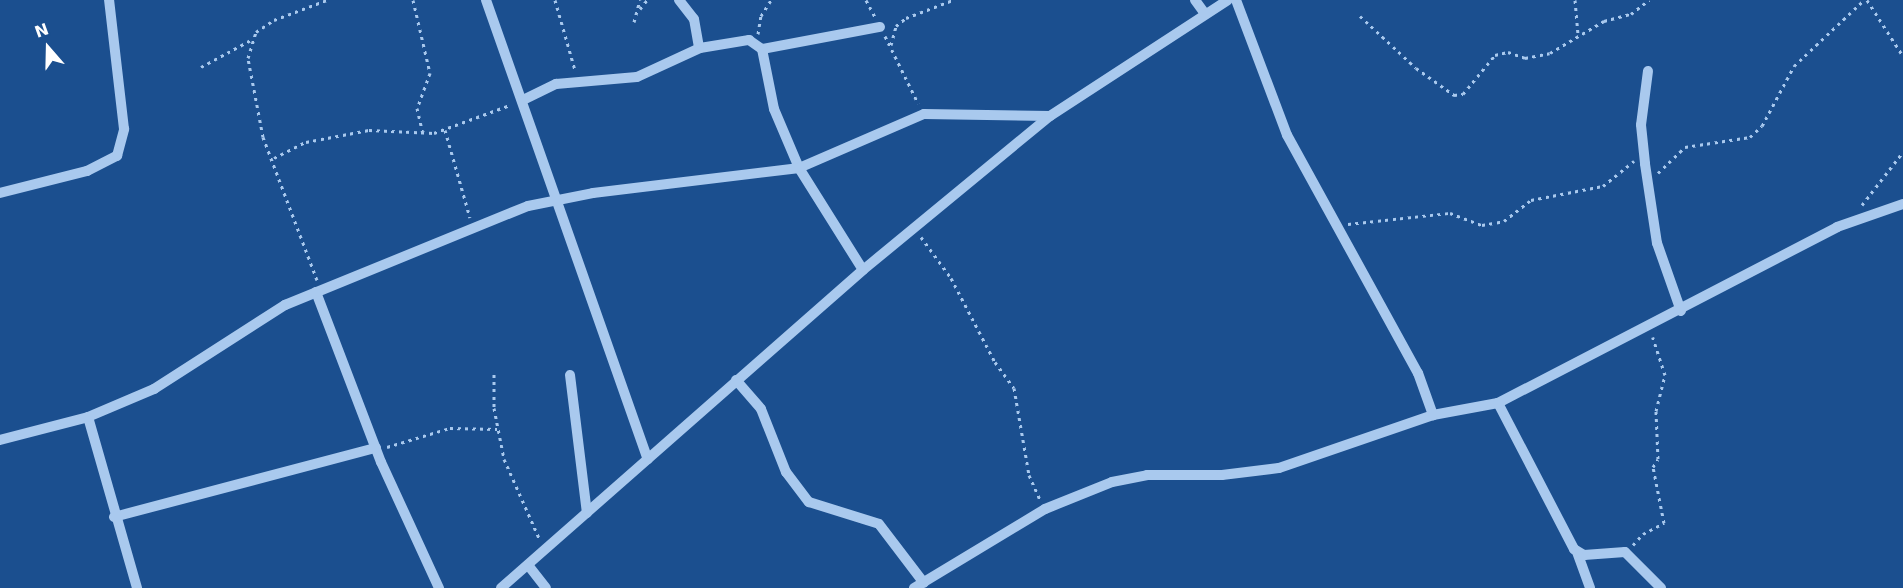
<!DOCTYPE html>
<html>
<head>
<meta charset="utf-8">
<style>
  body { margin:0 }
  #map { position:relative; width:1903px; height:588px; overflow:hidden; background:#1b4f8f; font-family:"DejaVu Sans",sans-serif }
  div>[style] { position:absolute }
  .path>* { height:3px; margin-top:-1.5px; transform-origin:0; background:repeating-linear-gradient(90deg,#a9c9ee 0 3px,transparent 0 7.5px) }
  .minor>* { height:10px; margin:-5px; padding:0 5px; transform-origin:5px; border-radius:5px; background:#a9c9ee }
  span { translate:-50% -50%; white-space:nowrap; text-align:center; line-height:1.15; -webkit-text-stroke:5px #1b4f8f; paint-order:stroke }
  .north { position:absolute; left:18px; top:18px; width:60px; height:60px; -webkit-text-stroke:4px #1b4f8f; paint-order:stroke; rotate:340deg; font-size:16px; font-weight:700; line-height:24px; text-align:center; color:#fff }
  .north::after { content:''; display:block; margin:auto; width:21px; height:27px; background:#fff; clip-path:polygon(50% 0,100% 100%,50% 72%,0 100%) }
</style>
</head>
<body>
<div id="map">
  <div class="path">
    <i style="left:413px;top:0;width:75px;rotate:76.9deg"></i>
    <i style="left:430px;top:73px;width:37px;rotate:110deg"></i>
    <i style="left:417px;top:108px;width:26px;rotate:77deg"></i>
    <i style="left:555px;top:0;width:73px;rotate:74.1deg"></i>
    <i style="left:866px;top:0;width:19px;rotate:62deg"></i>
    <i style="left:1575px;top:0;width:34px;rotate:85deg"></i>
    <i style="left:1867px;top:0;width:67px;rotate:57.3deg"></i>
    <i style="left:640px;top:9px;width:11px;rotate:-52deg"></i>
    <i style="left:1360px;top:16px;width:76px;rotate:42.9deg"></i>
    <i style="left:1416px;top:68px;width:47px;rotate:35.4deg"></i>
    <i style="left:1454px;top:95px;width:9px;rotate:-6deg"></i>
    <i style="left:1463px;top:94px;width:50px;rotate:-50.6deg"></i>
    <i style="left:1495px;top:55px;width:13px;rotate:-13deg"></i>
    <i style="left:1508px;top:52px;width:18px;rotate:19deg"></i>
    <i style="left:1525px;top:58px;width:25px;rotate:-11deg"></i>
    <i style="left:1550px;top:53px;width:63px;rotate:-30.7deg"></i>
    <i style="left:1604px;top:21px;width:28px;rotate:-15deg"></i>
    <i style="left:1631px;top:14px;width:23px;rotate:-38deg"></i>
    <i style="left:634px;top:22px;width:23px;rotate:-75deg"></i>
    <i style="left:758px;top:34px;width:18px;rotate:-81deg"></i>
    <i style="left:761px;top:16px;width:19px;rotate:-58deg"></i>
    <i style="left:885px;top:36px;width:75px;rotate:63.8deg"></i>
    <i style="left:891px;top:45px;width:20px;rotate:-75deg"></i>
    <i style="left:896px;top:26px;width:13px;rotate:-39deg"></i>
    <i style="left:906px;top:18px;width:50px;rotate:-21deg"></i>
    <i style="left:201px;top:67px;width:57px;rotate:-28.4deg"></i>
    <i style="left:445px;top:130px;width:91px;rotate:74.1deg"></i>
    <i style="left:274px;top:158px;width:36px;rotate:-27deg"></i>
    <i style="left:306px;top:142px;width:64px;rotate:-10.8deg"></i>
    <i style="left:369px;top:130px;width:65px;rotate:2.6deg"></i>
    <i style="left:434px;top:133px;width:81px;rotate:-20.2deg"></i>
    <i style="left:1658px;top:173px;width:37px;rotate:-44deg"></i>
    <i style="left:1685px;top:147px;width:66px;rotate:-8.7deg"></i>
    <i style="left:1750px;top:137px;width:16px;rotate:-43deg"></i>
    <i style="left:1762px;top:126px;width:68px;rotate:-61.9deg"></i>
    <i style="left:1794px;top:66px;width:96px;rotate:-43.3deg"></i>
    <i style="left:1862px;top:205px;width:67px;rotate:-52.3deg"></i>
    <i style="left:1348px;top:224px;width:103px;rotate:-6.2deg"></i>
    <i style="left:1450px;top:213px;width:34px;rotate:21deg"></i>
    <i style="left:1482px;top:225px;width:22px;rotate:-10deg"></i>
    <i style="left:1504px;top:221px;width:34px;rotate:-38deg"></i>
    <i style="left:1531px;top:200px;width:73px;rotate:-11deg"></i>
    <i style="left:1603px;top:186px;width:40px;rotate:-39deg"></i>
    <i style="left:921px;top:237px;width:51px;rotate:53.8deg"></i>
    <i style="left:951px;top:278px;width:95px;rotate:62.4deg"></i>
    <i style="left:995px;top:362px;width:32px;rotate:54deg"></i>
    <i style="left:1014px;top:388px;width:88px;rotate:80.2deg"></i>
    <i style="left:1029px;top:475px;width:27px;rotate:66deg"></i>
    <i style="left:317px;top:280px;width:153px;rotate:-110.7deg"></i>
    <i style="left:263px;top:137px;width:80px;rotate:-100.8deg"></i>
    <i style="left:248px;top:58px;width:27px;rotate:-73deg"></i>
    <i style="left:256px;top:32px;width:22px;rotate:-34deg"></i>
    <i style="left:274px;top:20px;width:57px;rotate:-20.7deg"></i>
    <i style="left:494px;top:374px;width:34px;rotate:90deg"></i>
    <i style="left:494px;top:408px;width:52px;rotate:78.9deg"></i>
    <i style="left:504px;top:459px;width:86px;rotate:66.1deg"></i>
    <i style="left:387px;top:447px;width:66px;rotate:-16.8deg"></i>
    <i style="left:450px;top:428px;width:47px;rotate:1.2deg"></i>
    <i style="left:1633px;top:545px;width:15px;rotate:-48deg"></i>
    <i style="left:1643px;top:534px;width:24px;rotate:-28deg"></i>
    <i style="left:1664px;top:523px;width:57px;rotate:-101.1deg"></i>
    <i style="left:1653px;top:467px;width:9px;rotate:-58deg"></i>
    <i style="left:1658px;top:459px;width:48px;rotate:-92.4deg"></i>
    <i style="left:1656px;top:411px;width:37px;rotate:-76deg"></i>
    <i style="left:1665px;top:375px;width:40px;rotate:-108deg"></i>
  </div>
  <div class="minor">
    <i style="left:486px;top:0;width:487px;rotate:70.6deg"></i>
    <i style="left:679px;top:0;width:24px;rotate:52deg"></i>
    <i style="left:694px;top:19px;width:29px;rotate:80deg"></i>
    <i style="left:1195px;top:0;width:17px;rotate:54deg"></i>
    <i style="left:1236px;top:0;width:144px;rotate:69.3deg"></i>
    <i style="left:1287px;top:135px;width:272px;rotate:61.2deg"></i>
    <i style="left:1418px;top:373px;width:45px;rotate:70.3deg"></i>
    <i style="left:762px;top:49px;width:120px;rotate:-10.6deg"></i>
    <i style="left:1648px;top:71px;width:54px;rotate:97.4deg"></i>
    <i style="left:1641px;top:125px;width:39px;rotate:84deg"></i>
    <i style="left:1645px;top:164px;width:80px;rotate:81.4deg"></i>
    <i style="left:1657px;top:243px;width:72px;rotate:70.6deg"></i>
    <i style="left:523px;top:100px;width:37px;rotate:-26deg"></i>
    <i style="left:556px;top:84px;width:81px;rotate:-4.9deg"></i>
    <i style="left:637px;top:77px;width:69px;rotate:-24.7deg"></i>
    <i style="left:700px;top:48px;width:50px;rotate:-9.3deg"></i>
    <i style="left:749px;top:40px;width:16px;rotate:35deg"></i>
    <i style="left:762px;top:49px;width:61px;rotate:78.7deg"></i>
    <i style="left:774px;top:109px;width:64px;rotate:67deg"></i>
    <i style="left:799px;top:168px;width:120px;rotate:57.9deg"></i>
    <i style="left:0;top:193px;width:90px;rotate:-14.2deg"></i>
    <i style="left:87px;top:171px;width:34px;rotate:-27deg"></i>
    <i style="left:117px;top:156px;width:28px;rotate:-75deg"></i>
    <i style="left:124px;top:129px;width:130px;rotate:-96.6deg"></i>
    <i style="left:316px;top:292px;width:182px;rotate:69.1deg"></i>
    <i style="left:381px;top:462px;width:139px;rotate:65.3deg"></i>
    <i style="left:570px;top:375px;width:139px;rotate:83deg"></i>
    <i style="left:736px;top:380px;width:38px;rotate:49deg"></i>
    <i style="left:761px;top:409px;width:68px;rotate:68.4deg"></i>
    <i style="left:786px;top:472px;width:38px;rotate:53deg"></i>
    <i style="left:809px;top:502px;width:73px;rotate:17.4deg"></i>
    <i style="left:879px;top:524px;width:74px;rotate:52.7deg"></i>
    <i style="left:1498px;top:403px;width:165px;rotate:62.5deg"></i>
    <i style="left:1574px;top:549px;width:12px;rotate:31deg"></i>
    <i style="left:1584px;top:555px;width:41px;rotate:-4.2deg"></i>
    <i style="left:1625px;top:552px;width:51px;rotate:45deg"></i>
    <i style="left:88px;top:417px;width:178px;rotate:74deg"></i>
    <i style="left:0;top:440px;width:91px;rotate:-14.6deg"></i>
    <i style="left:88px;top:417px;width:72px;rotate:-23deg"></i>
    <i style="left:154px;top:389px;width:156px;rotate:-32.7deg"></i>
    <i style="left:285px;top:305px;width:262px;rotate:-22.2deg"></i>
    <i style="left:528px;top:206px;width:66px;rotate:-11.3deg"></i>
    <i style="left:593px;top:193px;width:208px;rotate:-6.9deg"></i>
    <i style="left:799px;top:168px;width:136px;rotate:-23.4deg"></i>
    <i style="left:924px;top:114px;width:126px;rotate:0.9deg"></i>
    <i style="left:114px;top:517px;width:271px;rotate:-14.8deg"></i>
    <i style="left:1577px;top:552px;width:38px;rotate:70deg"></i>
    <i style="left:528px;top:565px;width:29px;rotate:52deg"></i>
    <i style="left:501px;top:588px;width:482px;rotate:-41.3deg"></i>
    <i style="left:863px;top:270px;width:242px;rotate:-39.5deg"></i>
    <i style="left:1050px;top:116px;width:212px;rotate:-33.1deg"></i>
    <i style="left:914px;top:588px;width:153px;rotate:-31.1deg"></i>
    <i style="left:1045px;top:509px;width:72px;rotate:-21.9deg"></i>
    <i style="left:1112px;top:482px;width:36px;rotate:-11deg"></i>
    <i style="left:1147px;top:475px;width:75px"></i>
    <i style="left:1222px;top:475px;width:57px;rotate:-7deg"></i>
    <i style="left:1279px;top:468px;width:163px;rotate:-19deg"></i>
    <i style="left:1433px;top:415px;width:66px;rotate:-10.5deg"></i>
    <i style="left:1498px;top:403px;width:382px;rotate:-27.4deg"></i>
    <i style="left:1837px;top:227px;width:70px;rotate:-19.2deg"></i>
  </div>
  <div class="north">N</div>
</div>
</body>
</html>
